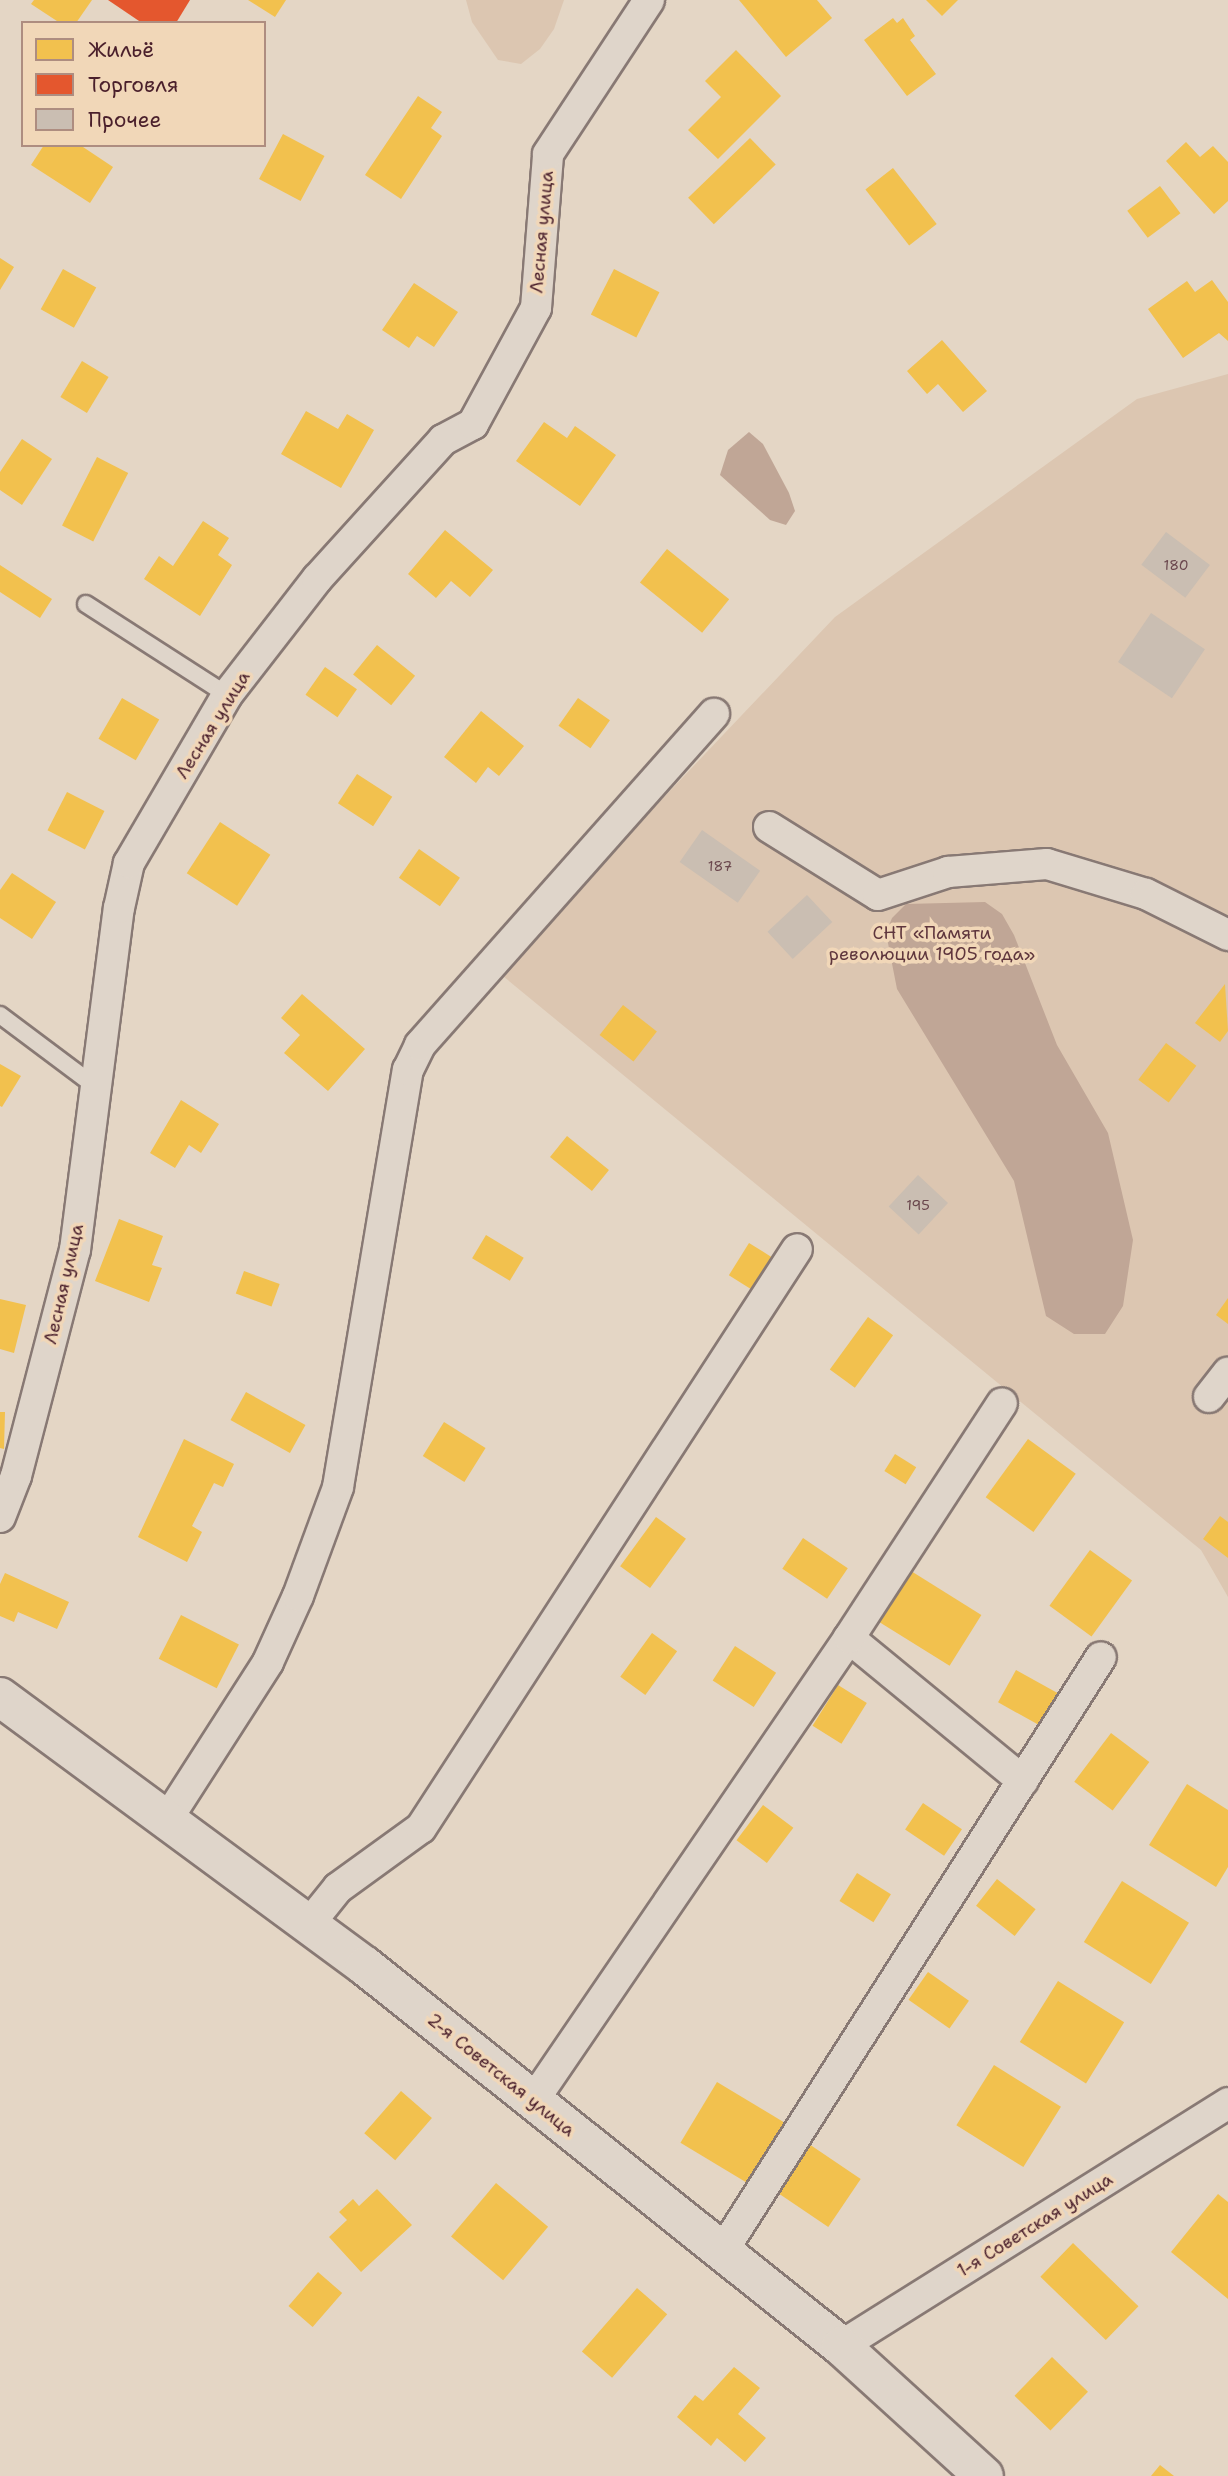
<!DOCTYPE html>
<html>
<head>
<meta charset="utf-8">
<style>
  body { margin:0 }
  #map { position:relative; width:1228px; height:2476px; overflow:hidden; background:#e4d6c5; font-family:"Shantell Sans",sans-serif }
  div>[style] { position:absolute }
  .green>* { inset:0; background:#dcc6b1 }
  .water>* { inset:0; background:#c0a696 }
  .homes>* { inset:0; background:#f2c14e; transform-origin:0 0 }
  .shops>* { inset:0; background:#e4572e }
  .building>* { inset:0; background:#cabeb2; transform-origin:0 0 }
  .roads { filter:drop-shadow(2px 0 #887974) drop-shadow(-2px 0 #887974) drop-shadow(0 2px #887974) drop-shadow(0 -2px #887974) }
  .lane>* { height:16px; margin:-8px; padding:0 8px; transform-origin:8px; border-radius:8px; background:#dfd5ca }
  .street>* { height:30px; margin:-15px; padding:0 15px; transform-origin:15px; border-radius:15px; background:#dfd5ca }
  .secondary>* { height:38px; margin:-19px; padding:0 19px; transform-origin:19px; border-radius:19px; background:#dfd5ca }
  span { translate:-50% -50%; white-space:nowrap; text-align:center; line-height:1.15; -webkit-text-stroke:7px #f1d7b8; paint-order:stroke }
  .number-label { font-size:14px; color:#6a474d }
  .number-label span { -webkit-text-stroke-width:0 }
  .street-label { font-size:18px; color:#4a1f2b }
  .park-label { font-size:18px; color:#5f363d }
  .legend { position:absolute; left:21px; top:21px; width:245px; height:126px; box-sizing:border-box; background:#f1d7b8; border:2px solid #ae8d80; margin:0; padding:9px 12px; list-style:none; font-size:21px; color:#4a1f2b }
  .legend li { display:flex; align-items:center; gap:14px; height:35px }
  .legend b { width:35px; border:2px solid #ae8d80 }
</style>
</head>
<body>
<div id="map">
  <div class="green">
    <i style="clip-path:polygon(466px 0,564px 0,554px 29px,540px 49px,521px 64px,498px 60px,472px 22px)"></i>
    <i style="clip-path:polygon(1228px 374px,1228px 1597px,1201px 1550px,498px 972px,835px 617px,1137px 399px)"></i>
  </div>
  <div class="water">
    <i style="clip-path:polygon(749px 432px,763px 444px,789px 493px,795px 511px,786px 525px,770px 520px,720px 475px,728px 450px)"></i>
    <i style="clip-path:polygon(985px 902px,1002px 914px,1014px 935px,1057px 1045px,1108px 1133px,1133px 1240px,1123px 1306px,1105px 1334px,1074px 1334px,1046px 1316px,1014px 1181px,897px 989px,886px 933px,892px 918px,906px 904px)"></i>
  </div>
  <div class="homes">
    <i style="clip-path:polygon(34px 0,92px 0,76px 23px,60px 23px,31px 4px)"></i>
    <i style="clip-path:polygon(248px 0,286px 0,275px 17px)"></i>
    <i style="clip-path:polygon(739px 0,817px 0,832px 18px,786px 57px)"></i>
    <i style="clip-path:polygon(926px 0,958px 0,942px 16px)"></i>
    <i style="clip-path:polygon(893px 18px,897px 23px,903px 18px,915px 36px,910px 40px,936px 74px,907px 96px,864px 40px)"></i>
    <i style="clip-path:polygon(736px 50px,781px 96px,718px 159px,688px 130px,721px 97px,705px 81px)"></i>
    <i style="clip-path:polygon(418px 96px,442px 112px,431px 128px,442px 136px,401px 199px,365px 175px)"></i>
    <i style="left:283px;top:134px;width:47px;height:51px;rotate:28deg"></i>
    <i style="left:750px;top:138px;width:37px;height:86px;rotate:46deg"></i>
    <i style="clip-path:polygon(1186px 142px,1200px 157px,1213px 146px,1228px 162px,1228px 201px,1214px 214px,1166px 161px)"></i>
    <i style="clip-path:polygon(44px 145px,80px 145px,113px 167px,90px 203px,31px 165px)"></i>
    <i style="left:893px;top:168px;width:71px;height:35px;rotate:52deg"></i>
    <i style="left:1160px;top:186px;width:34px;height:41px;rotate:53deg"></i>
    <i style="clip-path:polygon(0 258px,14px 267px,0 290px)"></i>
    <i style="left:63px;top:269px;width:38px;height:46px;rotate:29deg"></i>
    <i style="left:614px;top:269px;width:51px;height:51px;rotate:27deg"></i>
    <i style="clip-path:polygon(1212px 280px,1228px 302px,1228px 341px,1219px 333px,1183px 358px,1148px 309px,1187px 281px,1195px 292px)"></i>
    <i style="clip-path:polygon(414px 283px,458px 312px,434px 347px,417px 336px,409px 348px,382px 330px)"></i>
    <i style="clip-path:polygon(942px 340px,987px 391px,963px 412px,938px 384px,927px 394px,907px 371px)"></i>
    <i style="left:82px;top:361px;width:31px;height:42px;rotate:31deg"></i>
    <i style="clip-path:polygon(306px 411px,338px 429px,347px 414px,374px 430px,341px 488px,281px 454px)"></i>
    <i style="clip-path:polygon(544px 422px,567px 438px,575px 426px,616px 455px,580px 506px,516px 461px)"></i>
    <i style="clip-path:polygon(22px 439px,52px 459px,22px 505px,0 490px,0 472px)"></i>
    <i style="left:97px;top:457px;width:35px;height:77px;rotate:27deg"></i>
    <i style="clip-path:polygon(203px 521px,229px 538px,218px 555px,232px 565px,200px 616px,144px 579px,159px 556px,173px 566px)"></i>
    <i style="clip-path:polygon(445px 530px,493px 570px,470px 597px,451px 581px,436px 598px,408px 574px)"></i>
    <i style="left:667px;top:549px;width:80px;height:43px;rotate:39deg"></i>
    <i style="clip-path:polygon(0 565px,52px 599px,40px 618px,0 592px)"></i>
    <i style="left:377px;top:645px;width:49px;height:38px;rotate:39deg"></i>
    <i style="left:325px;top:667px;width:39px;height:34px;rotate:35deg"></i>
    <i style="left:122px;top:698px;width:43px;height:47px;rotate:30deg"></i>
    <i style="left:578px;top:698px;width:39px;height:34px;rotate:35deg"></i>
    <i style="clip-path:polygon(481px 711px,524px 746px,499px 776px,488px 767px,476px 783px,444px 757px)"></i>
    <i style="left:357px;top:774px;width:42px;height:35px;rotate:33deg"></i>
    <i style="left:67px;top:792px;width:42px;height:43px;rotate:27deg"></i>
    <i style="left:220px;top:822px;width:60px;height:61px;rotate:33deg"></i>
    <i style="left:419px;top:849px;width:50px;height:35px;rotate:35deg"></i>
    <i style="clip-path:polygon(12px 873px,56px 902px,32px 939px,0 918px,0 890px)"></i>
    <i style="clip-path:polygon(1225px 984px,1228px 1031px,1220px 1042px,1195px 1023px)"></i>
    <i style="clip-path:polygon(302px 994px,365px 1049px,328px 1091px,284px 1053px,300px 1035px,281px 1018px)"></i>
    <i style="left:623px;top:1005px;width:43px;height:38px;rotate:38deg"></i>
    <i style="left:1166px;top:1043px;width:38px;height:46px;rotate:37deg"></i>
    <i style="clip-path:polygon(0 1064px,21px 1076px,2px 1107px,0 1106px)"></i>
    <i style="clip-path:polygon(181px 1100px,219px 1124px,201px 1153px,189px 1145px,175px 1168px,150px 1153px)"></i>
    <i style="left:567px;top:1136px;width:54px;height:27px;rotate:39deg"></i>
    <i style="clip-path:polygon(119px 1219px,163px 1236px,152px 1265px,162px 1268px,149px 1302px,95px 1281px)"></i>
    <i style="left:486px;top:1235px;width:44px;height:27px;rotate:31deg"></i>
    <i style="left:749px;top:1243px;width:31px;height:38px;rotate:32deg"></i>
    <i style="left:244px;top:1271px;width:38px;height:24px;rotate:20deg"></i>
    <i style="clip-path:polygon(1228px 1298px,1228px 1324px,1216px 1315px)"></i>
    <i style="clip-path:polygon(0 1299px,26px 1305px,14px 1353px,0 1349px)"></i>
    <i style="left:868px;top:1317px;width:31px;height:65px;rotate:36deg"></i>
    <i style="left:246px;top:1392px;width:68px;height:32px;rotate:29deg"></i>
    <i style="clip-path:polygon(0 1412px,5px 1412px,4px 1449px,0 1448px)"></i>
    <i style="left:444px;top:1422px;width:49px;height:40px;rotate:32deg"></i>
    <i style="clip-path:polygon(184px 1439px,234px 1464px,223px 1487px,214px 1483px,192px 1526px,202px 1532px,187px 1562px,138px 1537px)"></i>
    <i style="left:1028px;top:1439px;width:59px;height:72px;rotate:36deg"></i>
    <i style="left:895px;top:1454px;width:25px;height:20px;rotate:32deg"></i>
    <i style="clip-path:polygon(1220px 1516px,1228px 1522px,1228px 1558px,1203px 1539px)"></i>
    <i style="left:656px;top:1517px;width:37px;height:61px;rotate:36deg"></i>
    <i style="left:803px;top:1538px;width:54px;height:37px;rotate:34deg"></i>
    <i style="left:1090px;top:1550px;width:52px;height:69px;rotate:36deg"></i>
    <i style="left:911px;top:1571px;width:83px;height:60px;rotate:32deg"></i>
    <i style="clip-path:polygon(5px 1573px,69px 1602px,57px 1629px,18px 1612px,14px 1622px,0 1616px,0 1584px)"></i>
    <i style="left:181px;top:1615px;width:65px;height:49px;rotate:27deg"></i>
    <i style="left:652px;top:1633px;width:31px;height:54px;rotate:36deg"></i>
    <i style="left:735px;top:1646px;width:49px;height:41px;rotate:33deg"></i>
    <i style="left:1016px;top:1670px;width:50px;height:37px;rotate:29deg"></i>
    <i style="left:838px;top:1685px;width:34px;height:48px;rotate:32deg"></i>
    <i style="left:1111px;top:1733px;width:48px;height:61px;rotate:37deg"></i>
    <i style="clip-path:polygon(1187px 1784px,1228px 1810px,1228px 1867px,1216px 1887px,1149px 1845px)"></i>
    <i style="left:923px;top:1803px;width:47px;height:32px;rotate:34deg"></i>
    <i style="left:763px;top:1805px;width:38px;height:44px;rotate:37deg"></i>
    <i style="left:857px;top:1873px;width:40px;height:33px;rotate:32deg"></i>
    <i style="left:997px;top:1879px;width:49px;height:34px;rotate:38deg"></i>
    <i style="left:1122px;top:1881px;width:79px;height:72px;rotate:32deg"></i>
    <i style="left:928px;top:1972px;width:50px;height:34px;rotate:35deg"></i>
    <i style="left:1058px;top:1981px;width:78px;height:72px;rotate:32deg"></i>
    <i style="left:994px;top:2065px;width:79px;height:71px;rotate:32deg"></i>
    <i style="left:717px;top:2082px;width:79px;height:71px;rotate:31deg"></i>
    <i style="left:401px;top:2091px;width:41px;height:56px;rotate:41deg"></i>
    <i style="left:806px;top:2142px;width:66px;height:58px;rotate:34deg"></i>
    <i style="left:496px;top:2183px;width:68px;height:70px;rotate:40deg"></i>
    <i style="clip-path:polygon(377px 2189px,412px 2225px,361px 2272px,329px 2237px,347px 2220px,339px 2212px,353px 2199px,359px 2206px)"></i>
    <i style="clip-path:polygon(1218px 2194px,1228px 2202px,1228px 2299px,1171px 2252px)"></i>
    <i style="left:1073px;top:2243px;width:91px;height:47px;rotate:44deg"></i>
    <i style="left:318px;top:2272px;width:32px;height:45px;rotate:41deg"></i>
    <i style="left:637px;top:2288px;width:40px;height:84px;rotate:41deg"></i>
    <i style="left:1052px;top:2357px;width:50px;height:54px;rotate:44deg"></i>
    <i style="clip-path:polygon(734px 2367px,760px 2388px,738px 2414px,766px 2438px,745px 2462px,717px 2438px,711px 2446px,677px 2417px,695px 2395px,703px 2401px)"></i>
    <i style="clip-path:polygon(1160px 2465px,1174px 2476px,1151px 2476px)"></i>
  </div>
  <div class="shops">
    <i style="clip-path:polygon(108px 0,190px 0,176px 23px,142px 23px)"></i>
  </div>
  <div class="building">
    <i style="left:1166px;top:532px;width:55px;height:41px;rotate:37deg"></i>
    <i style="left:1151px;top:613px;width:65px;height:59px;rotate:34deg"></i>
    <i style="left:702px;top:830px;width:71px;height:39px;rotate:35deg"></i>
    <i style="left:807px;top:895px;width:37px;height:54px;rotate:47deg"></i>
    <i style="left:918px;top:1175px;width:41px;height:43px;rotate:43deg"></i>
  </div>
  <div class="roads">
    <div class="lane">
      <i style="left:86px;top:604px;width:168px;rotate:32.8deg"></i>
      <i style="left:0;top:1015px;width:124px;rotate:36.8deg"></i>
    </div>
    <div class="street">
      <i style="left:769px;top:827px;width:128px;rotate:32deg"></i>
      <i style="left:878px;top:895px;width:74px;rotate:-18.2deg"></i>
      <i style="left:948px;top:872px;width:99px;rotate:-4.6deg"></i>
      <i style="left:1047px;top:864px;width:103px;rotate:16.9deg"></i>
      <i style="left:1146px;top:894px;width:92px;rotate:26.6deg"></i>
      <i style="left:1209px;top:1397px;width:31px;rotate:-52deg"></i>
      <i style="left:0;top:1517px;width:44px;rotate:-68.7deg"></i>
      <i style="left:16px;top:1476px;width:234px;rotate:-75.4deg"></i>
      <i style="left:75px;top:1250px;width:345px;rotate:-82.7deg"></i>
      <i style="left:119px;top:908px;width:46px;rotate:-77.5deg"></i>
      <i style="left:129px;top:863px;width:194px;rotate:-59.7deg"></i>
      <i style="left:227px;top:695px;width:147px;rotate:-52.2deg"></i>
      <i style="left:317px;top:579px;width:188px;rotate:-47.8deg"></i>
      <i style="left:443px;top:440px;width:34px;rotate:-28deg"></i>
      <i style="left:473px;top:424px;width:132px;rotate:-61.5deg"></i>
      <i style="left:536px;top:308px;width:154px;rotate:-85.5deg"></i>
      <i style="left:548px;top:154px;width:184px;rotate:-56.7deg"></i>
      <i style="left:849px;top:1638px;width:225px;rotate:39.4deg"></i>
      <i style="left:168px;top:1818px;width:185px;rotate:-57.3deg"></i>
      <i style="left:268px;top:1662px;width:72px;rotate:-65.6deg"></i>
      <i style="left:298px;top:1596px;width:116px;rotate:-69.8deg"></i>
      <i style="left:338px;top:1487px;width:423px;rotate:-80.5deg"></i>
      <i style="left:408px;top:1070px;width:28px;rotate:-64deg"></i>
      <i style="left:420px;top:1045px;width:443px;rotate:-48.4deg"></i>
      <i style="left:309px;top:1924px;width:46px;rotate:-51.1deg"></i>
      <i style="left:338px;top:1888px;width:102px;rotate:-35.9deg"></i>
      <i style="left:421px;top:1828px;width:690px;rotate:-57deg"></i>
      <i style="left:533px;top:2101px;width:561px;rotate:-55.69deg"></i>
      <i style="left:849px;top:1638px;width:280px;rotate:-56.9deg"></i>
      <i style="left:722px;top:2252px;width:705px;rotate:-57.5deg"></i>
      <i style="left:841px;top:2346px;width:457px;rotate:-32.1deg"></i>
    </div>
    <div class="secondary">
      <i style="left:0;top:1697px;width:453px;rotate:36.4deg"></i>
      <i style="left:365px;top:1966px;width:609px;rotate:38.6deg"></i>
      <i style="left:841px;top:2346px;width:193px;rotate:42.3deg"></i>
    </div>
  </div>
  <div class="number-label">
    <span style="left:1176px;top:565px">180</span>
    <span style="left:720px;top:866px">187</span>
    <span style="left:918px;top:1205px">195</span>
  </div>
  <div class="street-label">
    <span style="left:542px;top:232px;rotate:-85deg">Лесная улица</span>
    <span style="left:213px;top:725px;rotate:-58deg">Лесная улица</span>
    <span style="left:64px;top:1284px;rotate:-77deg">Лесная улица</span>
    <span style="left:501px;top:2075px;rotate:39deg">2-я Советская улица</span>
    <span style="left:1035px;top:2225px;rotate:-32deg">1-я Советская улица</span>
  </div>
  <div class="park-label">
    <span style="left:932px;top:944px">СНТ «Памяти<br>революции 1905 года»</span>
  </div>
  <ul class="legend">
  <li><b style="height:19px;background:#f2c14e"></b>Жильё</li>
  <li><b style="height:19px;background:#e4572e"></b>Торговля</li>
  <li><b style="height:19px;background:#cabeb2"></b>Прочее</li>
  </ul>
</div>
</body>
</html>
